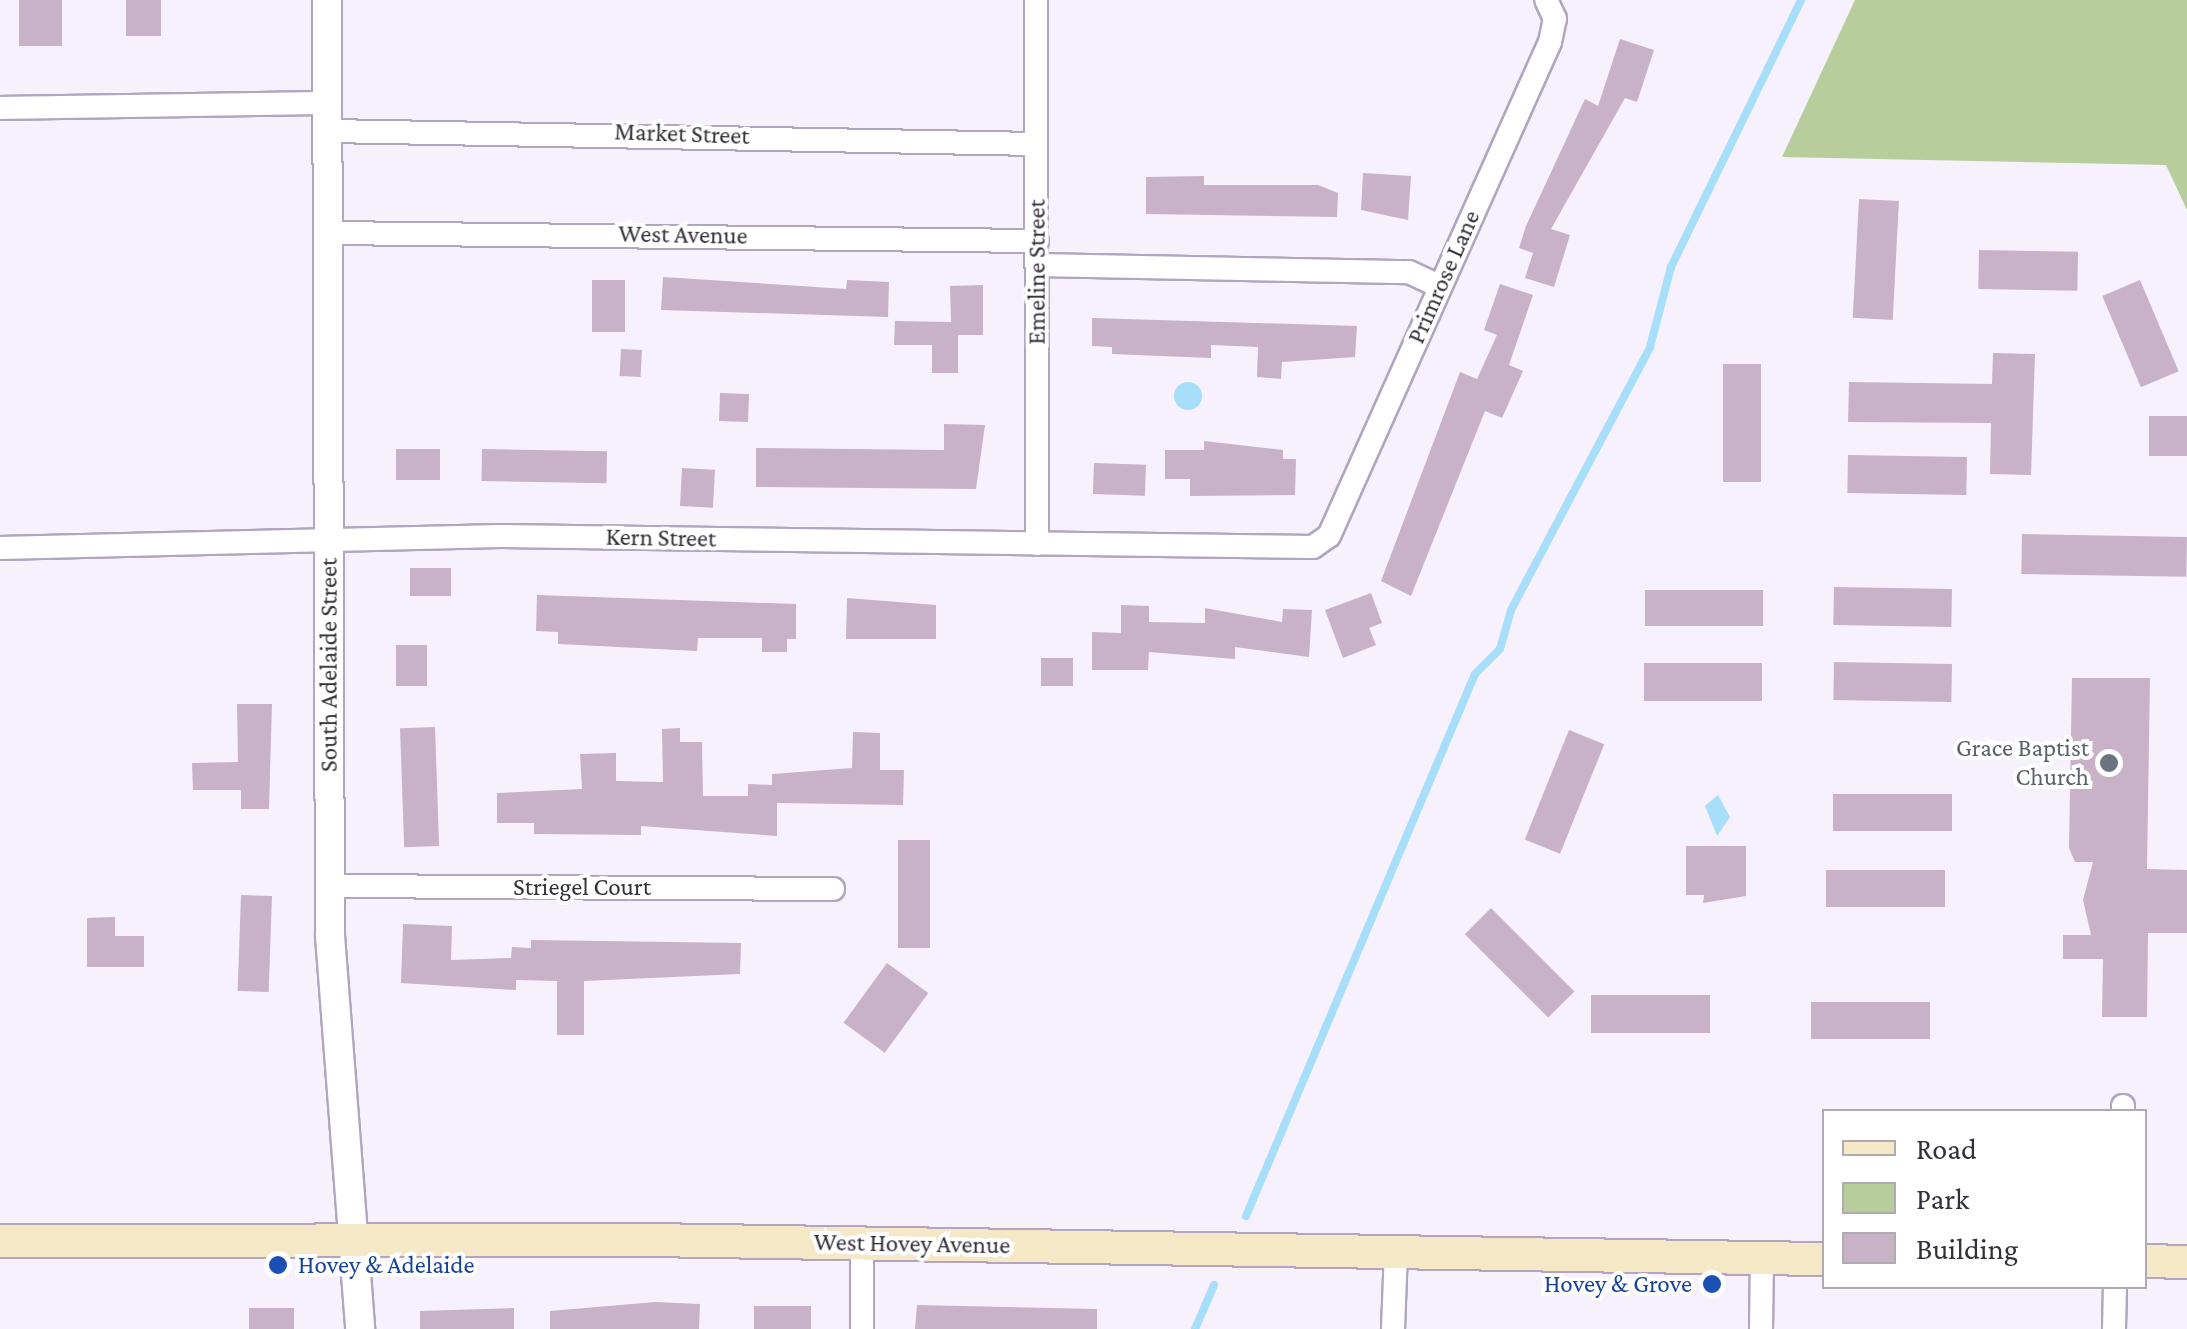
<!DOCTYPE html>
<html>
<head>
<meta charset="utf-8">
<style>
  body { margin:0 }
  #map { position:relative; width:2187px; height:1329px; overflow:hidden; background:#f6f1fc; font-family:"Crimson Pro",serif }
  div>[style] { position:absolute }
  .green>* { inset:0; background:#b7ce9c }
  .water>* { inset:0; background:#a7defa }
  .round { border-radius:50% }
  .stream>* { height:8px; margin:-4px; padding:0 4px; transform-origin:4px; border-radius:4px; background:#a7defa }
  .building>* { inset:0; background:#c9b2c8; transform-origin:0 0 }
  .roads { filter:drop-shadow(2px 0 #b1a5c0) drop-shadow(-2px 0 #b1a5c0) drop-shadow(0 2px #b1a5c0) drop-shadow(0 -2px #b1a5c0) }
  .minor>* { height:22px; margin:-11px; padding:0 11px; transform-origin:11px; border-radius:11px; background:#fff }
  .tertiary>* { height:28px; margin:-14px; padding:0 14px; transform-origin:14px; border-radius:14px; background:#fff }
  .secondary>* { height:32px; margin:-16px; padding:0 16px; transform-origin:16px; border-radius:16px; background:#f4e8c7 }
  .dots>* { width:28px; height:28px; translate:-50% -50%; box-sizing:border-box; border:5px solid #fff; border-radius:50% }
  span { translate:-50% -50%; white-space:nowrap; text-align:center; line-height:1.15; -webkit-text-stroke:8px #fff; paint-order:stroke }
  .street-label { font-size:25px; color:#34303b }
  .worship-label { font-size:25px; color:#5b616d }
  .right { translate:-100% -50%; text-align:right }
  .transit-label { font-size:25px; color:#164399 }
  .left { translate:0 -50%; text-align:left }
  .legend { position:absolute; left:1822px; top:1109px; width:325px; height:180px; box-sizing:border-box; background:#fff; border:2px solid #aeacb1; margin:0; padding:12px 18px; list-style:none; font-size:30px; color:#34303b }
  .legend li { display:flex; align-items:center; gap:20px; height:50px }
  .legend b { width:50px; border:2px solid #aeacb1 }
</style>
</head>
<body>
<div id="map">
  <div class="green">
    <i style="clip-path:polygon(1855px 0,2187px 0,2187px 210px,2166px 165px,1782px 157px)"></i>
  </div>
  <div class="water">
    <i class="round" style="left:1174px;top:382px;width:28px;height:28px"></i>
    <i style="clip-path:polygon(1718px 795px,1730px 817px,1717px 836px,1705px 806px)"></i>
  </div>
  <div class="stream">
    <i style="left:1246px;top:1216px;width:588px;rotate:-67.1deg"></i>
    <i style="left:1475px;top:674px;width:35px;rotate:-45deg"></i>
    <i style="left:1500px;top:649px;width:41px;rotate:-74.2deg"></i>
    <i style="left:1511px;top:610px;width:297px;rotate:-62.1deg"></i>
    <i style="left:1650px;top:347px;width:83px;rotate:-75.3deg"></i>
    <i style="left:1671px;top:267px;width:297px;rotate:-64deg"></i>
    <i style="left:1195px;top:1329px;width:48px;rotate:-66.6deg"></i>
  </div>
  <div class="building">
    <i style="left:19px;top:0;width:43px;height:46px"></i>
    <i style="left:126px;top:0;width:35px;height:36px"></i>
    <i style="clip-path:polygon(1620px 39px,1654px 50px,1637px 102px,1625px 98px,1551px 229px,1570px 235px,1554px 287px,1525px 278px,1533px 253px,1519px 248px,1526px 226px,1585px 99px,1598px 106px)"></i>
    <i style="clip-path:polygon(1363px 173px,1411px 176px,1408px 220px,1361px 210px)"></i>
    <i style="clip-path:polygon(1204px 176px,1204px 185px,1318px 185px,1338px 193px,1337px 217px,1146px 214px,1146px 177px)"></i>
    <i style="left:1859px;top:199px;width:40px;height:119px;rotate:3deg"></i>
    <i style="left:1979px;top:250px;width:99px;height:39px;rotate:1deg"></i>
    <i style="clip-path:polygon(663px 277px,846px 289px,847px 280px,889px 282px,888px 317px,661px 310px)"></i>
    <i style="left:592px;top:280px;width:33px;height:52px"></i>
    <i style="left:2140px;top:280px;width:99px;height:41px;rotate:67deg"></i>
    <i style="clip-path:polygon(1500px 284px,1533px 295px,1509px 365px,1523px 371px,1502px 418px,1485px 411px,1411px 596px,1381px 581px,1460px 372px,1477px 379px,1497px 335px,1484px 330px)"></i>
    <i style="clip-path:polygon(983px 285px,983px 335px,958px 335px,958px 373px,932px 373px,932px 345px,894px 345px,895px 321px,951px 322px,950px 286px)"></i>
    <i style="clip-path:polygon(1092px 318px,1357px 326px,1355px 357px,1282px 362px,1281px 379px,1257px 377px,1258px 347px,1211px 345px,1211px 358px,1112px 354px,1112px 347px,1092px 346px)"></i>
    <i style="left:621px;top:349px;width:21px;height:27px;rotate:3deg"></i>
    <i style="clip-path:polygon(1993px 353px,2035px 354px,2031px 475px,1990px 474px,1991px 423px,1848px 422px,1849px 382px,1992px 384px)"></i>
    <i style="left:1723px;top:364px;width:38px;height:118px"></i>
    <i style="left:720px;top:393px;width:29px;height:28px;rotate:2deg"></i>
    <i style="left:2149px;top:416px;width:38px;height:40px"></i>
    <i style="clip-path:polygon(944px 424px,985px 425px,976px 489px,756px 487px,756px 448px,944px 450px)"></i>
    <i style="clip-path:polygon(1204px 441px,1283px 450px,1283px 459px,1296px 459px,1295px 495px,1190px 496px,1190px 479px,1165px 479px,1165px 450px,1204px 450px)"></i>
    <i style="left:396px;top:449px;width:44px;height:31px"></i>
    <i style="left:482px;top:449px;width:125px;height:32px;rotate:1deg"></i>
    <i style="left:1848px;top:455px;width:119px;height:38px;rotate:1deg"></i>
    <i style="left:1094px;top:463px;width:52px;height:31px;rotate:2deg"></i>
    <i style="left:682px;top:468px;width:33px;height:38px;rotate:3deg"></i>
    <i style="left:2022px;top:534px;width:165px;height:40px;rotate:1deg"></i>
    <i style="left:410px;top:568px;width:41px;height:28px"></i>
    <i style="left:1834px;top:587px;width:118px;height:38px;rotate:1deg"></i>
    <i style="left:1645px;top:590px;width:118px;height:36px"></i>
    <i style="clip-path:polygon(1371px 593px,1382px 623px,1369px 628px,1376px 645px,1343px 658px,1325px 610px)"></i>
    <i style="clip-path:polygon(537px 595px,796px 604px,796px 639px,787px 639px,787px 652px,762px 652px,762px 638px,698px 638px,697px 651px,558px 644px,558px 632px,536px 631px)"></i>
    <i style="clip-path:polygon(847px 598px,936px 605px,936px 639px,846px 639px)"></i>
    <i style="clip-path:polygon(1121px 605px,1149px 606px,1149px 622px,1205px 623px,1205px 608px,1282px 622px,1283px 609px,1312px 610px,1309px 657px,1235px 647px,1235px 659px,1149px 652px,1148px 670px,1092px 670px,1092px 632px,1121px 633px)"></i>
    <i style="left:396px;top:645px;width:31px;height:41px"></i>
    <i style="left:1041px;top:658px;width:32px;height:28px"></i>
    <i style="left:1834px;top:662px;width:118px;height:38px;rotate:1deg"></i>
    <i style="left:1644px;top:663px;width:118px;height:38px"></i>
    <i style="clip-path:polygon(2072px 678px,2150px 678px,2147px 869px,2187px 870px,2187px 933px,2148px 933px,2147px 1017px,2102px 1017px,2103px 959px,2063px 959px,2063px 935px,2091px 935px,2083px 900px,2093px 862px,2075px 862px,2069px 848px)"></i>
    <i style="clip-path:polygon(237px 704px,272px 704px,269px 809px,241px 809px,241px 790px,193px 790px,192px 763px,238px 762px)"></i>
    <i style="left:435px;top:727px;width:119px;height:35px;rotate:88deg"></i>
    <i style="clip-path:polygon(680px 728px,680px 742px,702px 742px,703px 796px,748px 796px,748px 784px,772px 785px,772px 774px,852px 768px,853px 732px,880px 733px,880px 770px,904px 770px,903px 805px,777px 803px,777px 836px,641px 826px,641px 835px,534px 834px,534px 823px,497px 823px,497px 793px,582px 789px,580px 754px,616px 753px,616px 781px,663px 782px,662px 729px)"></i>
    <i style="left:1569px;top:730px;width:38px;height:118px;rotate:22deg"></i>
    <i style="left:1833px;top:794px;width:119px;height:37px"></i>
    <i style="left:898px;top:840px;width:32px;height:108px"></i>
    <i style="clip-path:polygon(1686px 846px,1746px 846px,1746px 896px,1703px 903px,1704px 895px,1686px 895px)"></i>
    <i style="left:1826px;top:870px;width:119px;height:37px"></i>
    <i style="left:241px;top:895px;width:31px;height:96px;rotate:2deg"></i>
    <i style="left:1491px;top:908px;width:118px;height:37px;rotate:45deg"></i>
    <i style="clip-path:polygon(115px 917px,115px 936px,144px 936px,144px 967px,87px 967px,87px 918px)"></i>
    <i style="clip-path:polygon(403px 924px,452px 926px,451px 960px,511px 958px,512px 947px,531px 948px,531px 940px,741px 943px,740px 974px,584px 981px,584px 1035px,557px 1035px,557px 981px,516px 980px,516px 990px,401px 983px)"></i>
    <i style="left:887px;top:963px;width:51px;height:74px;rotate:36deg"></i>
    <i style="left:1591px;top:995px;width:119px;height:38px"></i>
    <i style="left:1811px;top:1002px;width:119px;height:37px"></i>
    <i style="clip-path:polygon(655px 1302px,700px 1304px,699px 1329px,550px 1329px,550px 1311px)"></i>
    <i style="clip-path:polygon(917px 1305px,1097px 1309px,1097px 1329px,915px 1329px)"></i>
    <i style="left:754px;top:1306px;width:57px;height:23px"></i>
    <i style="left:249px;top:1308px;width:45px;height:21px"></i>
    <i style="clip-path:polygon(514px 1308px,514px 1329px,420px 1329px,420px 1311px)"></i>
  </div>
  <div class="roads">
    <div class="minor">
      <i style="left:1036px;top:0;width:544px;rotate:89.89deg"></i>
      <i style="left:0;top:108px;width:327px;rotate:-0.9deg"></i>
      <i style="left:328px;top:131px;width:708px;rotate:1.05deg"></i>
      <i style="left:329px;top:233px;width:708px;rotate:0.65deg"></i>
      <i style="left:1037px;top:265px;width:372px;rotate:1.1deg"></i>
      <i style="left:1409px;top:272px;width:33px;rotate:25deg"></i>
      <i style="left:0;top:548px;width:501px;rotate:-1.37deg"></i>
      <i style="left:501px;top:536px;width:812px;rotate:0.78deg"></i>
      <i style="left:1313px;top:547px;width:19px;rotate:-35deg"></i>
      <i style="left:1329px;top:536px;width:541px;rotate:-65.9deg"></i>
      <i style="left:1550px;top:42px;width:24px;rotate:-78deg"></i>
      <i style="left:1555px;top:19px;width:21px;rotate:-115deg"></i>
      <i style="left:330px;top:886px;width:503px;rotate:0.34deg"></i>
      <i style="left:2123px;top:1112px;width:6px;rotate:-90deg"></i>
      <i style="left:862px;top:1244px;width:85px;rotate:90deg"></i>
      <i style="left:1393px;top:1329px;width:77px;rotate:-87.8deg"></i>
      <i style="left:1761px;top:1329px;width:71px;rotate:-89.2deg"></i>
      <i style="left:2114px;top:1329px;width:43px;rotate:-88.7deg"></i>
    </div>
    <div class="tertiary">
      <i style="left:327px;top:0;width:936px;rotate:89.82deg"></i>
      <i style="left:330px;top:936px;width:394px;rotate:85.6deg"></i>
    </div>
    <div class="secondary">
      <i style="left:0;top:1241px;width:649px;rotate:-0.09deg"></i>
      <i style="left:649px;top:1240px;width:1175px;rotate:0.93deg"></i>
      <i style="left:2144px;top:1261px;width:43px;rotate:1.3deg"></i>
    </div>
  </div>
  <div class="dots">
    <i style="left:2109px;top:763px;background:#6b7280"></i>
    <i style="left:278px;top:1265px;background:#1a4fb4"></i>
    <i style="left:1712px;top:1284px;background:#1a4fb4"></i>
  </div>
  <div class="street-label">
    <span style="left:682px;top:134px;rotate:2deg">Market Street</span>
    <span style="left:683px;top:235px;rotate:1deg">West Avenue</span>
    <span style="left:1037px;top:272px;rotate:-90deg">Emeline Street</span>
    <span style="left:1444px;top:277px;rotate:-66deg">Primrose Lane</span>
    <span style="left:661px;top:538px;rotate:1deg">Kern Street</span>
    <span style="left:329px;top:665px;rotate:-90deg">South Adelaide Street</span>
    <span style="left:582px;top:887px">Striegel Court</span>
    <span style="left:912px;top:1244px;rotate:1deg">West Hovey Avenue</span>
  </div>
  <div class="worship-label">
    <span class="right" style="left:2089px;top:763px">Grace Baptist<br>Church</span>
  </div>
  <div class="transit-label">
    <span class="left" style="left:298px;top:1265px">Hovey &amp; Adelaide</span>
    <span class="right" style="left:1692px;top:1284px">Hovey &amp; Grove</span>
  </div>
  <ul class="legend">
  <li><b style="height:12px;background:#f4e8c7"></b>Road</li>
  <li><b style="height:28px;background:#b7ce9c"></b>Park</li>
  <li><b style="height:28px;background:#c9b2c8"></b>Building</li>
  </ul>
</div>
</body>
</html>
